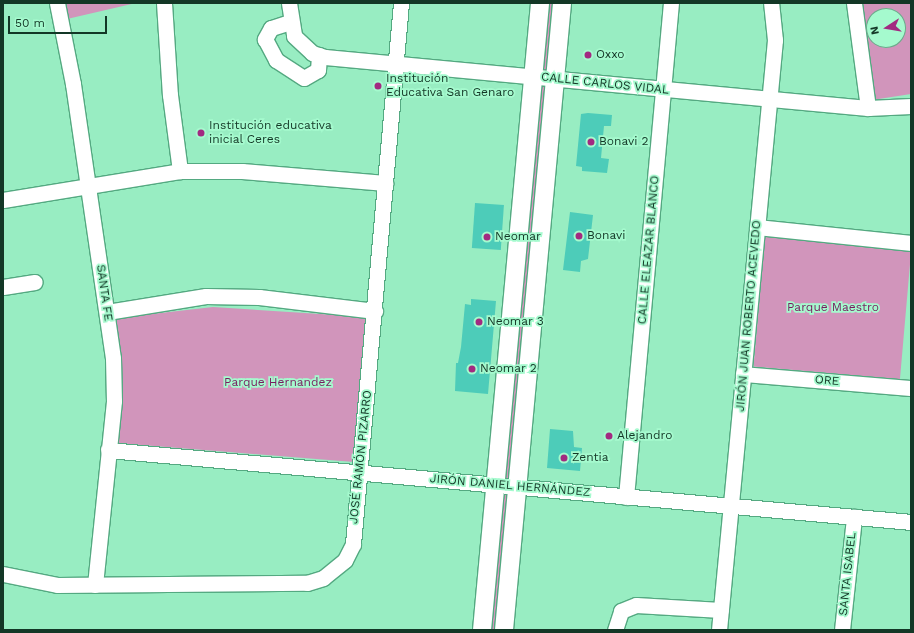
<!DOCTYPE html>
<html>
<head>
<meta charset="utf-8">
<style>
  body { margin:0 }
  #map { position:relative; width:914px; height:633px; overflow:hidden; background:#98edc2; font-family:"Work Sans",sans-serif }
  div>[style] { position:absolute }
  .green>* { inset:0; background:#d195bb; transform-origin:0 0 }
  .building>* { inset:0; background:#4dccb9; transform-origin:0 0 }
  .roads { filter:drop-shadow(1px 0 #54a981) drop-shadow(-1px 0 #54a981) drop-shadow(0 1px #54a981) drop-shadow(0 -1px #54a981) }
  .minor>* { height:15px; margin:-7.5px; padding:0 7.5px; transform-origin:7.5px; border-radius:7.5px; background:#fff }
  .major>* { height:18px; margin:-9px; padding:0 9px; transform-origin:9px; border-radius:9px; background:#fff }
  .dots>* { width:11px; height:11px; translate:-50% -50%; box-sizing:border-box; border:2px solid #a5face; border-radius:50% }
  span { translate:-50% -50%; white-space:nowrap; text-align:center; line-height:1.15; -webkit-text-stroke:3.5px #a5face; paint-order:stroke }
  .poi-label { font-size:12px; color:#133726 }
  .left { translate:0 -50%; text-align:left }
  .street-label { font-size:12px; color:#133726 }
  .park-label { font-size:12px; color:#781c5f }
  .frame { position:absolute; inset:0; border:4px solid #133726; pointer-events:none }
  .north { position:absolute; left:866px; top:8px; width:40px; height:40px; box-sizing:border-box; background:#a5face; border:1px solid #6bac8b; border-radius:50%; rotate:258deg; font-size:11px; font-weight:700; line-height:16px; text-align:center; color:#133726 }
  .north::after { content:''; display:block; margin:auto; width:14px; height:18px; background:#a22a81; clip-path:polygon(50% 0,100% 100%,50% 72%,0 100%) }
  .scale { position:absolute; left:8px; top:16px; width:99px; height:18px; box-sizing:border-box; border:2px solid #133726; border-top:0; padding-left:5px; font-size:12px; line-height:14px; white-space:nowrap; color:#133726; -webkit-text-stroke:3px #a5face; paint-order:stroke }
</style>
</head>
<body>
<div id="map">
  <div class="green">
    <i style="clip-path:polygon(64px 3px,136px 3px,67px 19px)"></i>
    <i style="clip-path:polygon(547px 3px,557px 3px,551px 71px,542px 72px)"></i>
    <i style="clip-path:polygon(evenodd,858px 3px,911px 3px,911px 94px,872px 100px,858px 3px,874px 16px,898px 16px,898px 40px,874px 40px,874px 16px)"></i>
    <i style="left:546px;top:85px;width:396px;height:6px;rotate:95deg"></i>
    <i style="left:765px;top:235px;width:147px;height:132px;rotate:5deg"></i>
    <i style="clip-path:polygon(213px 307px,367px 317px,354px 462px,117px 443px,117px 318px)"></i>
    <i style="clip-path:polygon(503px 492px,509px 492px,499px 630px,488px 630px)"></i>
  </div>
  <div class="building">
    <i style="clip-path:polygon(588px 113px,612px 115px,611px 126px,604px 126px,601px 158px,609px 159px,607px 173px,582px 171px,582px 167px,576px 166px,581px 114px)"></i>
    <i style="left:475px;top:203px;width:29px;height:45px;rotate:4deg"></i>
    <i style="clip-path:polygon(570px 212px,593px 215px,588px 259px,581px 261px,580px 272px,563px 270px)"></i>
    <i style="clip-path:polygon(471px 299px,496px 301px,488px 394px,455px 391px,456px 363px,458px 363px,461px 347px,465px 304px,471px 305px)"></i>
    <i style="clip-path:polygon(550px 429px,573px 431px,574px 447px,582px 448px,580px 471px,547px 468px)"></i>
  </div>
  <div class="roads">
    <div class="minor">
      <i style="left:57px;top:3px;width:83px;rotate:78.8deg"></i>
      <i style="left:73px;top:84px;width:277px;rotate:81.7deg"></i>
      <i style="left:113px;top:358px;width:43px;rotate:88.7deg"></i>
      <i style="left:114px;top:401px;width:185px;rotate:95.9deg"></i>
      <i style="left:164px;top:3px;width:92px;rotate:86.3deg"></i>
      <i style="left:170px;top:95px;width:77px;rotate:82.5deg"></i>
      <i style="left:289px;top:3px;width:33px;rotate:81deg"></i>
      <i style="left:294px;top:36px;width:25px;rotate:43deg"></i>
      <i style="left:312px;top:53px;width:14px;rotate:17deg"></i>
      <i style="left:325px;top:57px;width:545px;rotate:5.37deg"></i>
      <i style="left:868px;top:108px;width:43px;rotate:-2.7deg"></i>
      <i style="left:854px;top:3px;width:106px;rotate:82.4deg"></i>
      <i style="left:290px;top:22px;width:20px;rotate:162deg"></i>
      <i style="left:271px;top:28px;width:13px;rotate:119deg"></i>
      <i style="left:265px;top:39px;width:24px;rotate:62deg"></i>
      <i style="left:276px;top:60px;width:33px;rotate:33deg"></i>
      <i style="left:304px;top:78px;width:16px;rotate:-30deg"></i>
      <i style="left:318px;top:70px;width:15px;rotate:-86deg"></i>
      <i style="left:3px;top:200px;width:179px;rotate:-9.3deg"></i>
      <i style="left:180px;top:171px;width:62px"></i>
      <i style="left:242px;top:171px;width:144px;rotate:4.8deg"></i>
      <i style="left:757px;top:227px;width:155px;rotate:5.9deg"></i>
      <i style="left:3px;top:287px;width:32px;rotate:-9deg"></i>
      <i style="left:107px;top:312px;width:100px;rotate:-9.2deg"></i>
      <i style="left:206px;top:296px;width:53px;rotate:1.1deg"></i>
      <i style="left:259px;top:297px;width:117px;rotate:6.9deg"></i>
      <i style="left:743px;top:374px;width:169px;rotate:4.8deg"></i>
      <i style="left:108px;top:450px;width:806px;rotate:5.12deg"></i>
      <i style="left:626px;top:497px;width:496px;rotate:-84.8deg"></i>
      <i style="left:3px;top:574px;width:55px;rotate:11.5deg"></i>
      <i style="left:57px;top:585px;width:250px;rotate:-0.5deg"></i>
      <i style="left:307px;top:583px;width:17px;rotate:-17deg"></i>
      <i style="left:323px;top:578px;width:28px;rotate:-39deg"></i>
      <i style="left:345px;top:560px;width:18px;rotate:-63deg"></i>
      <i style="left:353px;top:544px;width:543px;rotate:-84.93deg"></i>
      <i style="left:615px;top:630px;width:20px;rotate:-72deg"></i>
      <i style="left:621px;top:611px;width:16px;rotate:-22deg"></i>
      <i style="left:636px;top:605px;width:85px;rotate:3.4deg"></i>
      <i style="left:719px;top:630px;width:593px;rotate:-84.58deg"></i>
      <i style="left:775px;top:40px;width:37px;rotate:-96deg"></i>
      <i style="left:842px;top:630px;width:114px;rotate:-83.9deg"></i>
    </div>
    <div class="major">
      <i style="left:482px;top:630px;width:630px;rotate:-84.71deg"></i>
      <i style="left:504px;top:630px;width:630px;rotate:-84.71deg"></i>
    </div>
  </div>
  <div class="dots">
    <i style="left:588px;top:55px;background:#a22a81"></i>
    <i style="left:378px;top:86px;background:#a22a81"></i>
    <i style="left:201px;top:133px;background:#a22a81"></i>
    <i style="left:591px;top:142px;background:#a22a81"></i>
    <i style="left:579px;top:236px;background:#a22a81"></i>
    <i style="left:487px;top:237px;background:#a22a81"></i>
    <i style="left:479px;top:322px;background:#a22a81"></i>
    <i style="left:472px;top:369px;background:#a22a81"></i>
    <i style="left:609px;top:436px;background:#a22a81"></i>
    <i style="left:564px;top:458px;background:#a22a81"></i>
  </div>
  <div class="poi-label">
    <span class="left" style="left:596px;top:55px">Oxxo</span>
    <span class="left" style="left:386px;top:86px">Institución<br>Educativa San Genaro</span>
    <span class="left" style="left:209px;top:133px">Institución educativa<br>inicial Ceres</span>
    <span class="left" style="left:599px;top:142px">Bonavi 2</span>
    <span class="left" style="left:587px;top:236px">Bonavi</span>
    <span class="left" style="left:495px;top:237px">Neomar</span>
    <span class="left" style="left:487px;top:322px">Neomar 3</span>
    <span class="left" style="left:480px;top:369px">Neomar 2</span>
    <span class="left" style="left:617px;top:436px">Alejandro</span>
    <span class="left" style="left:572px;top:458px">Zentia</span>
  </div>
  <div class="street-label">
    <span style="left:605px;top:84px;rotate:6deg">CALLE CARLOS VIDAL</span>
    <span style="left:649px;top:250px;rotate:-85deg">CALLE ELEAZAR BLANCO</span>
    <span style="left:104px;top:293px;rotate:82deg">SANTA FE</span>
    <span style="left:749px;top:316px;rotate:-85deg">JIRÓN JUAN ROBERTO ACEVEDO</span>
    <span style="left:827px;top:381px;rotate:5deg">ORE</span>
    <span style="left:361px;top:457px;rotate:-84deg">JOSÉ RAMÓN PIZARRO</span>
    <span style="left:510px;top:486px;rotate:5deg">JIRÓN DANIEL HERNÁNDEZ</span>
    <span style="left:848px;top:574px;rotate:-84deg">SANTA ISABEL</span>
  </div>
  <div class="park-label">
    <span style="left:833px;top:308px">Parque Maestro</span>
    <span style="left:278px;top:383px">Parque Hernandez</span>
  </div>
  <div class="frame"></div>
  <div class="north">N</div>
  <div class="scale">50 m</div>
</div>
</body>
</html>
